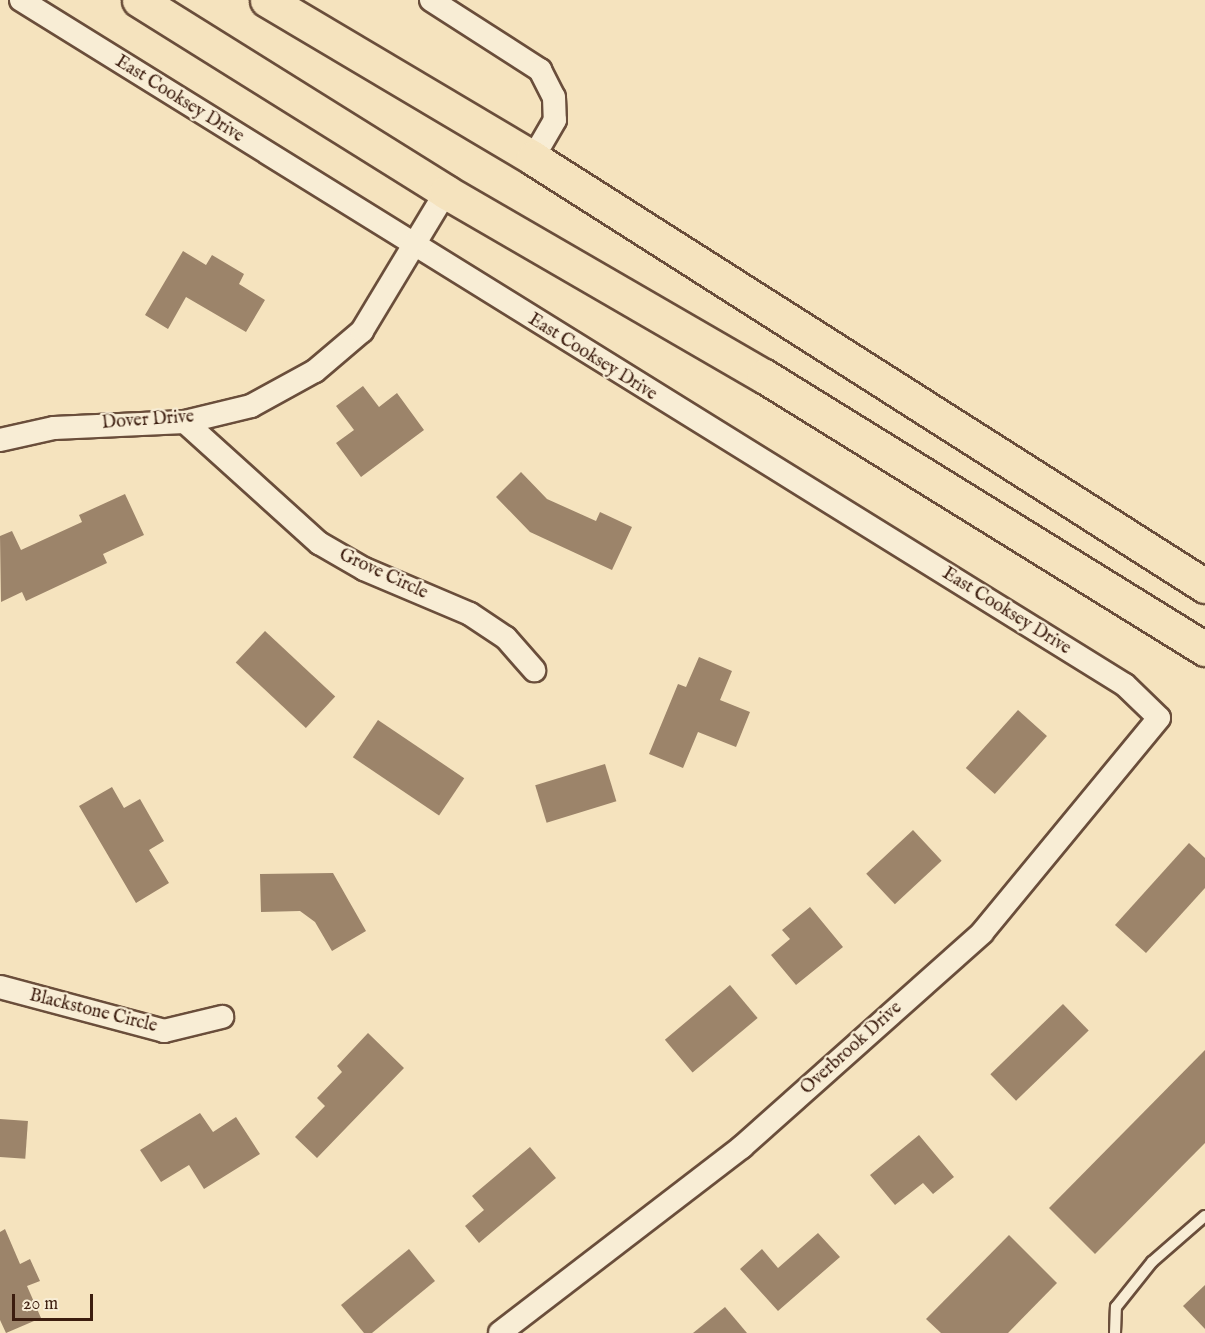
<!DOCTYPE html>
<html>
<head>
<meta charset="utf-8">
<style>
  body { margin:0 }
  #map { position:relative; width:1205px; height:1333px; overflow:hidden; background:#f5e3be; font-family:"IM FELL English",serif }
  div>[style] { position:absolute }
  .building>* { inset:0; background:#9c846a; transform-origin:0 0 }
  .roads { filter:drop-shadow(2px 0 #6a4e3b) drop-shadow(-2px 0 #6a4e3b) drop-shadow(0 2px #6a4e3b) drop-shadow(0 -2px #6a4e3b) }
  .lane>* { height:10px; margin:-5px; padding:0 5px; transform-origin:5px; border-radius:5px; background:#f8edd5 }
  .street>* { height:22px; margin:-11px; padding:0 11px; transform-origin:11px; border-radius:11px; background:#f8edd5 }
  .highway>* { height:33px; margin:-16.5px; padding:0 16.5px; transform-origin:16.5px; border-radius:16.5px; background:#f5e3be }
  span { translate:-50% -50%; white-space:nowrap; text-align:center; line-height:1.15; -webkit-text-stroke:4.5px #f8edd5; paint-order:stroke }
  .street-label { font-size:18px; color:#3c1d0f }
  .scale { position:absolute; left:12px; top:1294px; width:81px; height:27px; box-sizing:border-box; border:3px solid #3c1d0f; border-top:0; padding-left:8px; font-size:18px; line-height:21px; white-space:nowrap; color:#3c1d0f; -webkit-text-stroke:4px #f8edd5; paint-order:stroke }
</style>
</head>
<body>
<div id="map">
  <div class="building">
    <i style="clip-path:polygon(183px 251px,206px 265px,212px 255px,244px 274px,239px 284px,265px 300px,246px 332px,186px 297px,168px 329px,145px 315px)"></i>
    <i style="clip-path:polygon(363px 386px,379px 407px,397px 393px,424px 430px,361px 477px,336px 443px,354px 430px,336px 406px)"></i>
    <i style="clip-path:polygon(521px 472px,547px 499px,596px 521px,600px 512px,632px 527px,612px 570px,530px 532px,496px 497px)"></i>
    <i style="clip-path:polygon(125px 494px,144px 535px,103px 554px,107px 563px,26px 601px,22px 592px,1px 602px,0 536px,12px 531px,21px 550px,82px 522px,79px 515px)"></i>
    <i style="left:265px;top:631px;width:96px;height:43px;rotate:43deg"></i>
    <i style="clip-path:polygon(699px 657px,732px 671px,720px 700px,750px 712px,736px 747px,698px 732px,683px 768px,649px 754px,678px 684px,686px 687px)"></i>
    <i style="left:1018px;top:710px;width:39px;height:78px;rotate:42deg"></i>
    <i style="left:378px;top:720px;width:104px;height:45px;rotate:34deg"></i>
    <i style="left:605px;top:764px;width:39px;height:73px;rotate:73deg"></i>
    <i style="clip-path:polygon(112px 787px,124px 808px,140px 799px,164px 841px,149px 850px,169px 883px,136px 903px,79px 806px)"></i>
    <i style="left:913px;top:830px;width:42px;height:64px;rotate:47deg"></i>
    <i style="clip-path:polygon(1189px 843px,1205px 858px,1205px 888px,1146px 953px,1115px 925px)"></i>
    <i style="clip-path:polygon(333px 873px,366px 931px,332px 951px,315px 922px,300px 911px,261px 912px,260px 874px)"></i>
    <i style="clip-path:polygon(810px 907px,843px 947px,796px 985px,771px 955px,790px 939px,782px 930px)"></i>
    <i style="left:730px;top:985px;width:43px;height:85px;rotate:50deg"></i>
    <i style="left:1063px;top:1004px;width:37px;height:101px;rotate:46deg"></i>
    <i style="clip-path:polygon(368px 1033px,404px 1068px,317px 1158px,295px 1137px,325px 1106px,317px 1098px,342px 1072px,337px 1066px)"></i>
    <i style="clip-path:polygon(1205px 1050px,1205px 1143px,1095px 1254px,1049px 1208px)"></i>
    <i style="clip-path:polygon(200px 1113px,213px 1132px,236px 1117px,260px 1154px,204px 1189px,189px 1165px,161px 1182px,140px 1150px)"></i>
    <i style="left:0;top:1119px;width:28px;height:38px;rotate:4deg"></i>
    <i style="clip-path:polygon(919px 1135px,954px 1177px,933px 1194px,923px 1183px,895px 1205px,870px 1175px)"></i>
    <i style="clip-path:polygon(530px 1147px,556px 1178px,479px 1243px,465px 1226px,484px 1210px,472px 1196px)"></i>
    <i style="clip-path:polygon(5px 1229px,20px 1264px,30px 1259px,40px 1281px,27px 1286px,41px 1318px,6px 1333px,0 1320px,0 1232px)"></i>
    <i style="clip-path:polygon(818px 1233px,840px 1257px,778px 1311px,740px 1269px,762px 1249px,778px 1268px)"></i>
    <i style="clip-path:polygon(1009px 1235px,1057px 1283px,1008px 1333px,941px 1333px,926px 1319px)"></i>
    <i style="clip-path:polygon(409px 1249px,435px 1281px,372px 1333px,364px 1333px,341px 1305px)"></i>
    <i style="clip-path:polygon(1205px 1285px,1205px 1329px,1183px 1306px)"></i>
    <i style="clip-path:polygon(725px 1307px,747px 1333px,693px 1333px)"></i>
  </div>
  <div class="roads">
    <div class="lane">
      <i style="left:1115px;top:1333px;width:26px;rotate:-88deg"></i>
      <i style="left:1116px;top:1307px;width:58px;rotate:-51.3deg"></i>
      <i style="left:1152px;top:1262px;width:70px;rotate:-41deg"></i>
    </div>
    <div class="street">
      <i style="left:21px;top:0;width:1299px;rotate:31.82deg"></i>
      <i style="left:1125px;top:685px;width:47px;rotate:44.1deg"></i>
      <i style="left:1159px;top:718px;width:278px;rotate:129.5deg"></i>
      <i style="left:982px;top:933px;width:322px;rotate:138.3deg"></i>
      <i style="left:742px;top:1147px;width:305px;rotate:142.5deg"></i>
      <i style="left:431px;top:0;width:130px;rotate:32.7deg"></i>
      <i style="left:540px;top:70px;width:30px;rotate:63deg"></i>
      <i style="left:554px;top:97px;width:23px;rotate:88deg"></i>
      <i style="left:555px;top:120px;width:44px;rotate:120.1deg"></i>
      <i style="left:185px;top:422px;width:181px;rotate:42.1deg"></i>
      <i style="left:319px;top:543px;width:52px;rotate:30deg"></i>
      <i style="left:364px;top:569px;width:115px;rotate:23deg"></i>
      <i style="left:470px;top:614px;width:43px;rotate:33.7deg"></i>
      <i style="left:506px;top:638px;width:43px;rotate:48.8deg"></i>
      <i style="left:0;top:440px;width:55px;rotate:-12.5deg"></i>
      <i style="left:54px;top:428px;width:131px;rotate:-2.6deg"></i>
      <i style="left:185px;top:422px;width:68px;rotate:-13.6deg"></i>
      <i style="left:251px;top:406px;width:73px;rotate:-28.7deg"></i>
      <i style="left:315px;top:371px;width:62px;rotate:-40.4deg"></i>
      <i style="left:362px;top:331px;width:162px;rotate:-58.9deg"></i>
      <i style="left:0;top:987px;width:170px;rotate:15deg"></i>
      <i style="left:164px;top:1031px;width:60px;rotate:-13.6deg"></i>
    </div>
    <div class="highway">
      <i style="left:139px;top:0;width:362px;rotate:32deg"></i>
      <i style="left:446px;top:192px;width:367px;rotate:30.1deg"></i>
      <i style="left:764px;top:376px;width:519px;rotate:31.76deg"></i>
      <i style="left:267px;top:0;width:309px;rotate:30.7deg"></i>
      <i style="left:533px;top:158px;width:797px;rotate:32.49deg"></i>
    </div>
  </div>
  <div class="street-label">
    <span style="left:179px;top:100px;rotate:32deg">East Cooksey Drive</span>
    <span style="left:592px;top:358px;rotate:32deg">East Cooksey Drive</span>
    <span style="left:148px;top:421px;rotate:-4deg">Dover Drive</span>
    <span style="left:383px;top:575px;rotate:25deg">Grove Circle</span>
    <span style="left:1006px;top:612px;rotate:32deg">East Cooksey Drive</span>
    <span style="left:93px;top:1012px;rotate:14deg">Blackstone Circle</span>
    <span style="left:852px;top:1049px;rotate:-42deg">Overbrook Drive</span>
  </div>
  <div class="scale">20 m</div>
</div>
</body>
</html>
